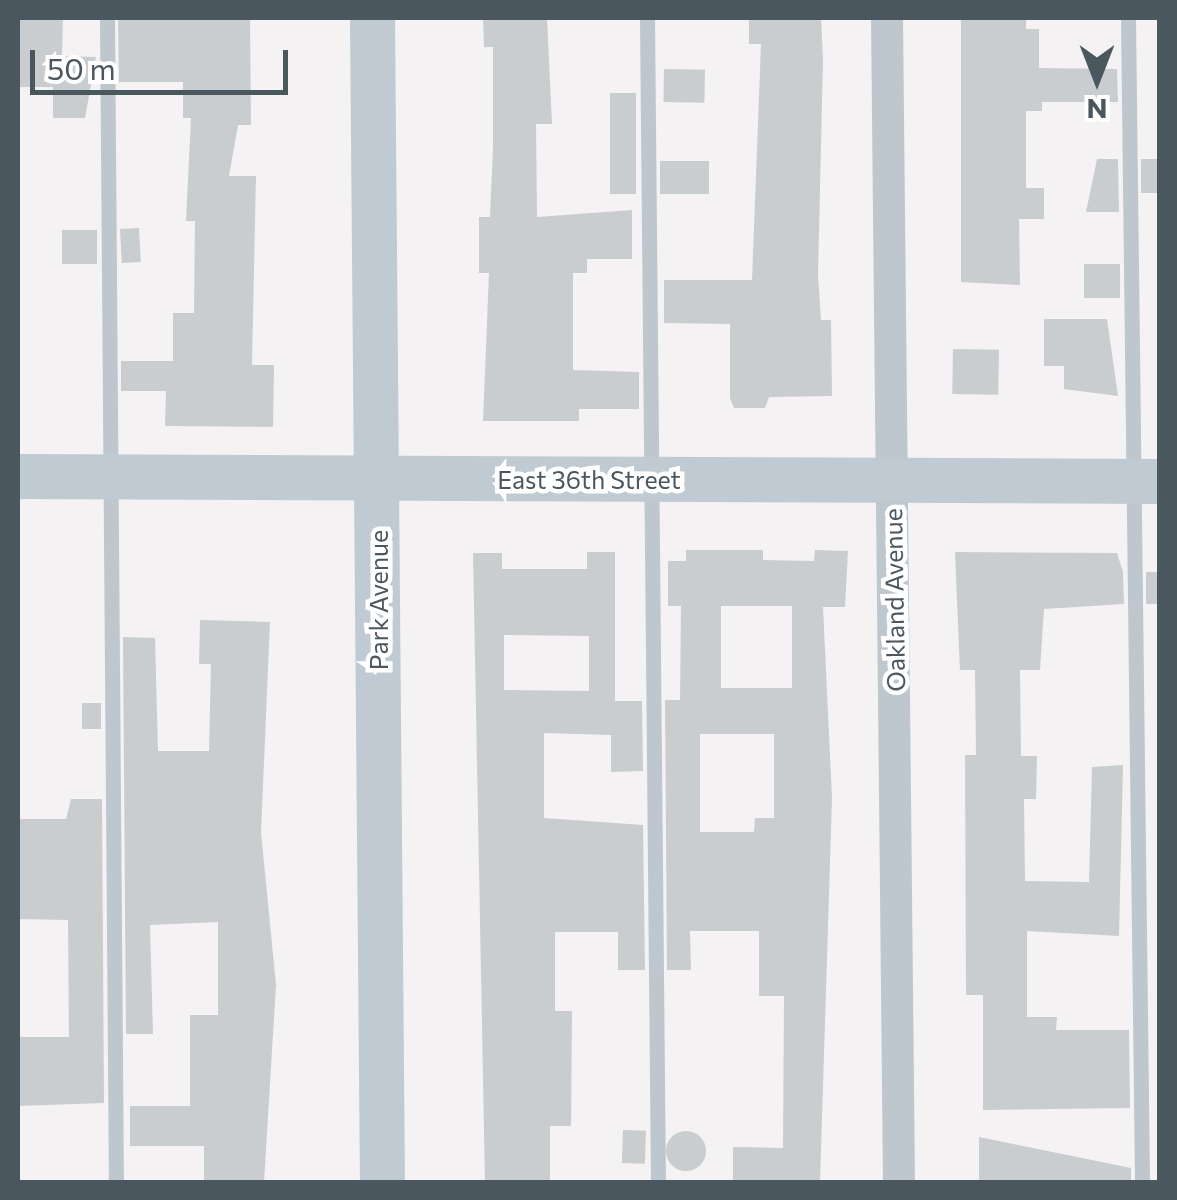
<!DOCTYPE html>
<html>
<head>
<meta charset="utf-8">
<style>
  body { margin:0 }
  #map { position:relative; width:1177px; height:1200px; overflow:hidden; background:#f4f2f2; font-family:Commissioner,sans-serif }
  div>[style] { position:absolute }
  .building>* { inset:0; background:#c9cdd0; transform-origin:0 0 }
  .round { border-radius:50% }
  .lane>* { height:15px; margin:-7.5px; padding:0 7.5px; transform-origin:7.5px; border-radius:7.5px; background:#bec7cd }
  .street>* { height:32px; margin:-16px; padding:0 16px; transform-origin:16px; border-radius:16px; background:#bec7cd }
  .secondary>* { height:45px; margin:-22.5px; padding:0 22.5px; transform-origin:22.5px; border-radius:22.5px; background:#bfcad2 }
  span { translate:-50% -50%; white-space:nowrap; text-align:center; line-height:1.15; -webkit-text-stroke:9px #fff; paint-order:stroke }
  .street-label { font-size:25px; color:#4a575e }
  .frame { position:absolute; inset:0; border:20px solid #4a575e; pointer-events:none }
  .north { position:absolute; left:1047px; top:30px; width:100px; height:100px; -webkit-text-stroke:8px #fff; paint-order:stroke; rotate:180deg; font-size:28px; font-weight:700; line-height:40px; text-align:center; color:#4a575e }
  .north::after { content:''; display:block; margin:auto; width:35px; height:45px; background:#4a575e; clip-path:polygon(50% 0,100% 100%,50% 72%,0 100%) }
  .scale { position:absolute; left:30px; top:50px; width:258px; height:45px; box-sizing:border-box; border:5px solid #4a575e; border-top:0; padding-left:12px; font-size:30px; line-height:35px; white-space:nowrap; color:#4a575e; -webkit-text-stroke:8px #fff; paint-order:stroke }
</style>
</head>
<body>
<div id="map">
  <div class="building">
    <i style="clip-path:polygon(18px 18px,63px 18px,62px 56px,96px 57px,85px 118px,53px 118px,53px 87px,18px 87px)"></i>
    <i style="clip-path:polygon(118px 18px,250px 18px,251px 125px,238px 125px,229px 176px,256px 176px,252px 365px,274px 365px,273px 427px,165px 426px,166px 391px,121px 391px,121px 361px,173px 361px,173px 313px,194px 313px,195px 221px,186px 221px,191px 118px,183px 118px,183px 82px,119px 82px)"></i>
    <i style="clip-path:polygon(483px 18px,547px 18px,552px 124px,536px 124px,537px 217px,632px 210px,632px 259px,587px 259px,587px 273px,573px 273px,573px 370px,639px 372px,639px 409px,579px 409px,579px 421px,483px 421px,489px 273px,479px 273px,479px 217px,490px 217px,493px 147px,493px 47px,484px 47px)"></i>
    <i style="clip-path:polygon(749px 18px,821px 18px,823px 59px,818px 275px,821px 320px,831px 320px,832px 396px,769px 397px,765px 408px,734px 408px,730px 398px,730px 324px,664px 323px,664px 280px,752px 280px,761px 44px,749px 44px)"></i>
    <i style="clip-path:polygon(961px 18px,1026px 18px,1026px 29px,1039px 29px,1039px 68px,1117px 69px,1118px 102px,1042px 102px,1042px 111px,1026px 111px,1026px 188px,1044px 188px,1044px 219px,1019px 219px,1020px 285px,961px 282px)"></i>
    <i style="left:664px;top:69px;width:41px;height:33px;rotate:1deg"></i>
    <i style="left:610px;top:93px;width:26px;height:101px"></i>
    <i style="clip-path:polygon(1097px 159px,1118px 159px,1119px 212px,1086px 212px)"></i>
    <i style="left:1141px;top:159px;width:19px;height:34px"></i>
    <i style="left:660px;top:161px;width:49px;height:33px"></i>
    <i style="left:139px;top:228px;width:34px;height:19px;rotate:87deg"></i>
    <i style="left:62px;top:230px;width:35px;height:34px"></i>
    <i style="left:1084px;top:264px;width:36px;height:34px"></i>
    <i style="clip-path:polygon(1044px 319px,1107px 319px,1118px 396px,1064px 389px,1064px 366px,1044px 366px)"></i>
    <i style="left:953px;top:349px;width:46px;height:45px;rotate:1deg"></i>
    <i style="clip-path:polygon(evenodd,686px 550px,763px 550px,763px 560px,814px 561px,815px 550px,848px 551px,845px 607px,823px 607px,832px 798px,820px 1182px,733px 1182px,733px 1147px,783px 1148px,784px 996px,759px 996px,759px 931px,690px 931px,691px 970px,667px 970px,665px 700px,680px 700px,681px 606px,668px 606px,668px 561px,686px 561px,686px 550px,721px 606px,792px 606px,792px 688px,721px 688px,721px 606px,686px 550px,700px 734px,774px 734px,774px 818px,755px 818px,754px 832px,700px 832px,700px 734px)"></i>
    <i style="clip-path:polygon(evenodd,587px 552px,615px 552px,615px 701px,642px 701px,643px 771px,611px 772px,611px 735px,544px 733px,544px 818px,643px 825px,645px 970px,618px 970px,618px 932px,555px 932px,555px 1011px,572px 1011px,571px 1126px,550px 1126px,550px 1182px,485px 1182px,473px 553px,502px 553px,502px 569px,587px 569px,587px 552px,504px 635px,589px 636px,589px 691px,504px 690px,504px 635px)"></i>
    <i style="clip-path:polygon(955px 552px,1117px 553px,1123px 572px,1124px 604px,1044px 609px,1040px 670px,1020px 670px,1021px 756px,1037px 756px,1036px 799px,1024px 799px,1025px 881px,1089px 882px,1092px 767px,1123px 765px,1119px 936px,1027px 931px,1027px 1017px,1057px 1017px,1056px 1030px,1129px 1030px,1130px 1108px,983px 1110px,983px 995px,966px 995px,965px 755px,976px 755px,975px 670px,960px 670px)"></i>
    <i style="left:1146px;top:572px;width:14px;height:32px"></i>
    <i style="clip-path:polygon(200px 620px,270px 622px,261px 832px,276px 985px,264px 1182px,204px 1182px,204px 1146px,130px 1146px,130px 1106px,190px 1106px,190px 1015px,218px 1015px,218px 922px,150px 925px,153px 1034px,126px 1034px,123px 637px,155px 638px,158px 751px,209px 751px,211px 664px,199px 664px)"></i>
    <i style="left:82px;top:703px;width:19px;height:26px"></i>
    <i style="clip-path:polygon(71px 799px,102px 799px,104px 1103px,18px 1106px,18px 1037px,69px 1037px,68px 920px,18px 919px,18px 819px,66px 819px)"></i>
    <i style="left:623px;top:1130px;width:23px;height:33px;rotate:2deg"></i>
    <i class="round" style="left:666px;top:1131px;width:40px;height:40px"></i>
    <i style="clip-path:polygon(979px 1137px,1131px 1168px,1131px 1182px,979px 1182px)"></i>
  </div>
  <div class="lane">
    <i style="left:107px;top:18px;width:1164px;rotate:89.56deg"></i>
    <i style="left:647px;top:18px;width:1164px;rotate:89.46deg"></i>
    <i style="left:1128px;top:18px;width:1164px;rotate:89.31deg"></i>
  </div>
  <div class="street">
    <i style="left:887px;top:18px;width:1164px;rotate:89.41deg"></i>
  </div>
  <div class="secondary">
    <i style="left:372px;top:18px;width:1164px;rotate:89.51deg"></i>
    <i style="left:18px;top:476px;width:1142px;rotate:0.25deg"></i>
  </div>
  <div class="street-label">
    <span style="left:589px;top:479px">East 36th Street</span>
    <span style="left:378px;top:600px;rotate:-90deg">Park Avenue</span>
    <span style="left:894px;top:600px;rotate:-91deg">Oakland Avenue</span>
  </div>
  <div class="frame"></div>
  <div class="north">N</div>
  <div class="scale">50 m</div>
</div>
</body>
</html>
